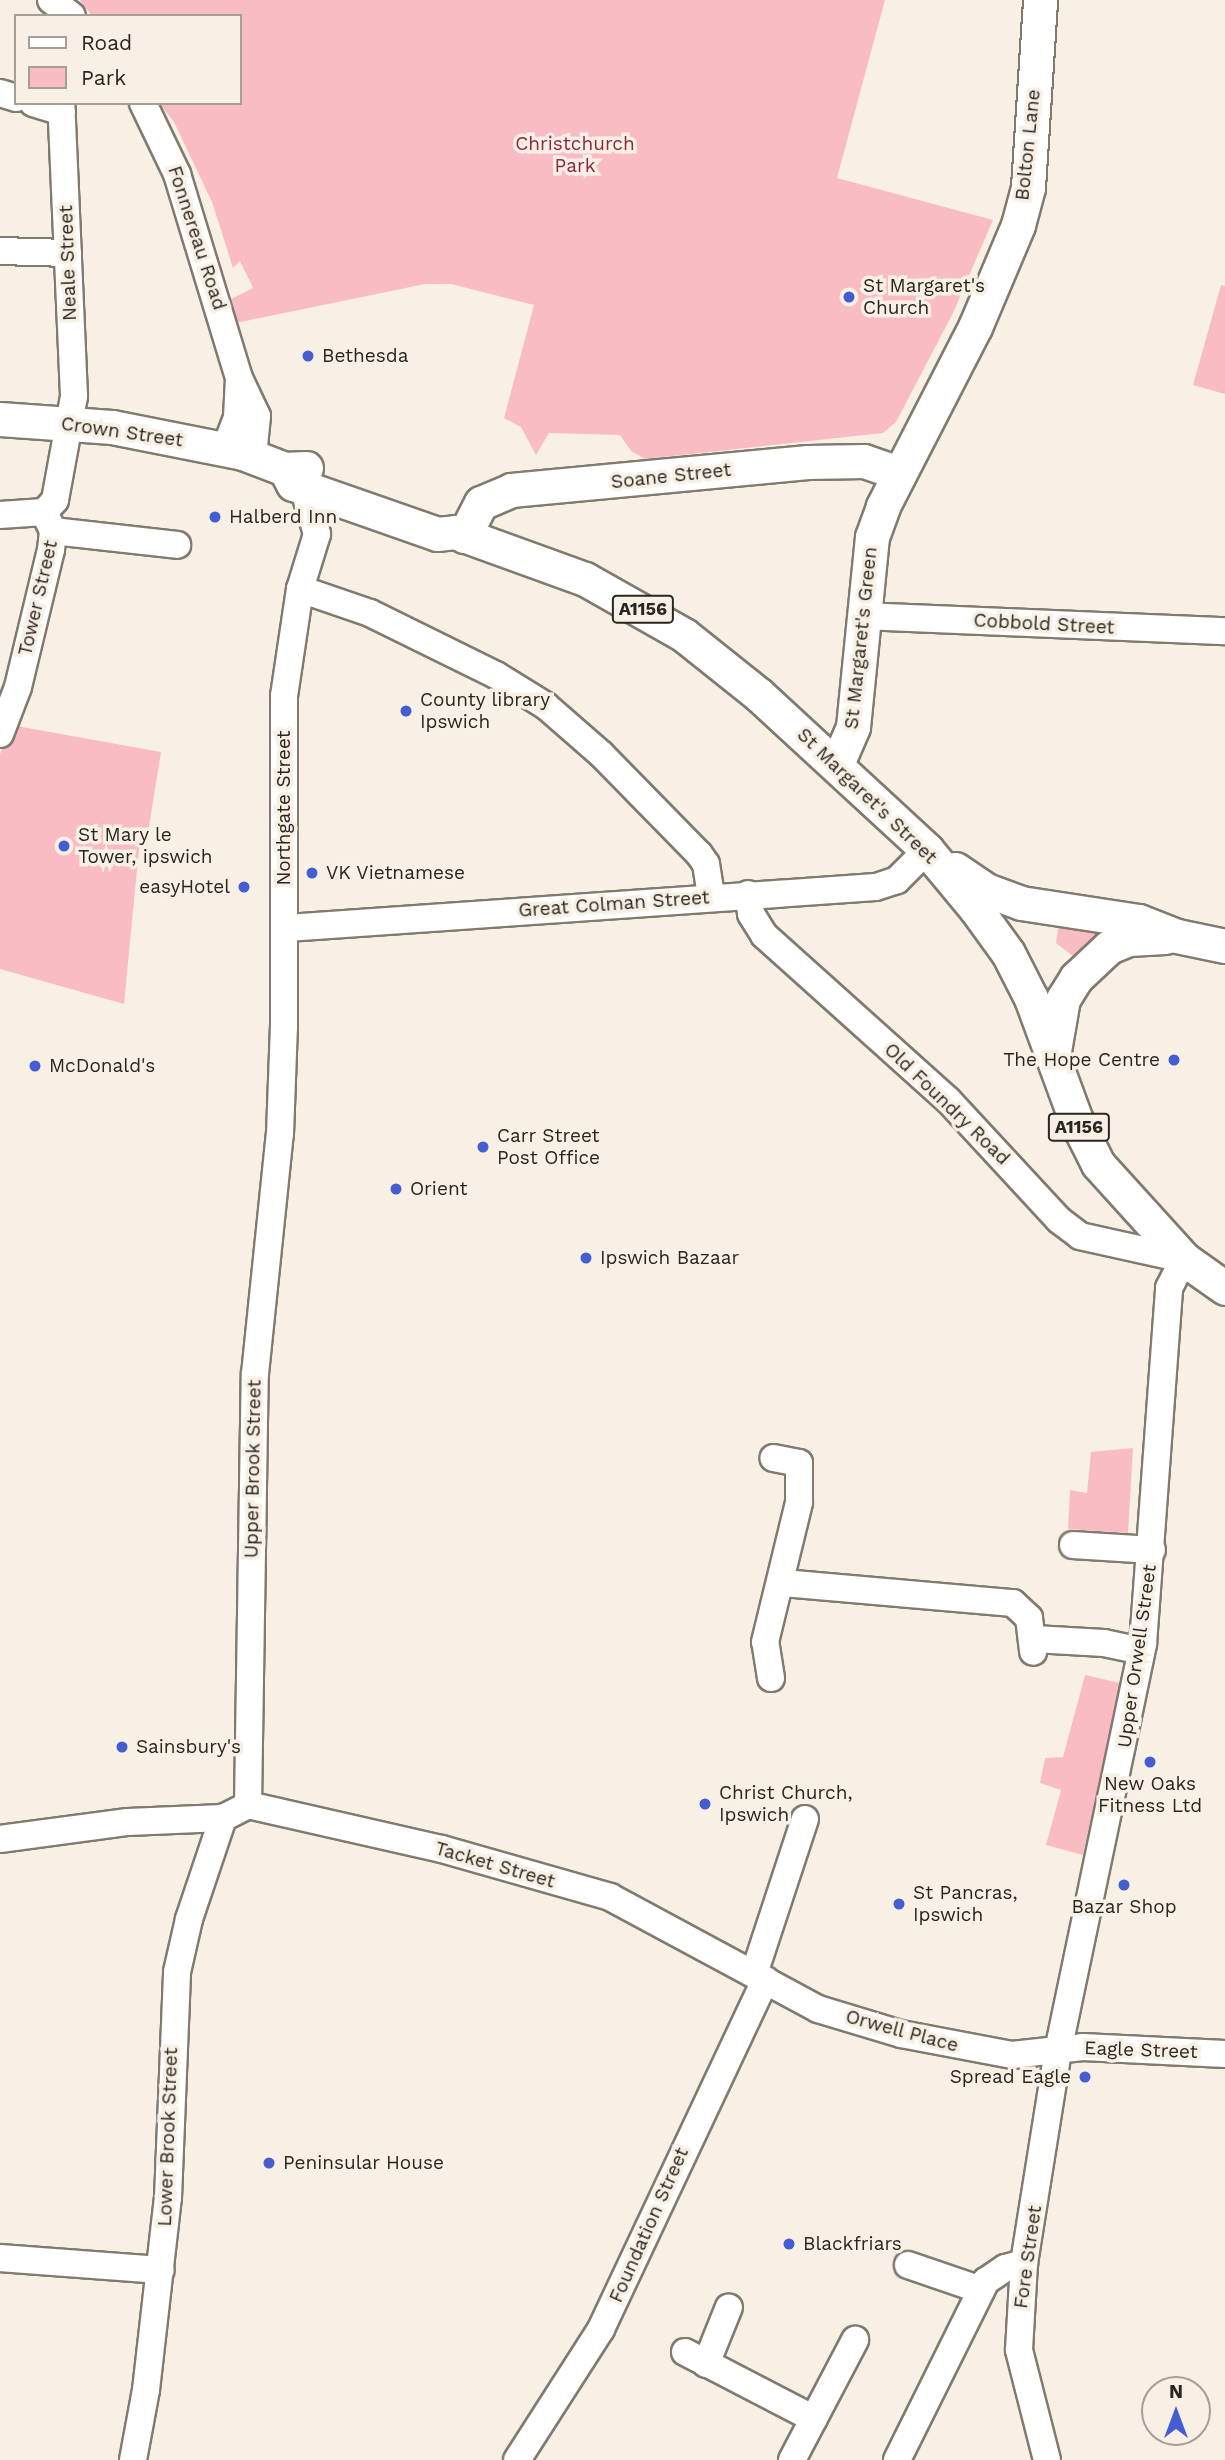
<!DOCTYPE html>
<html>
<head>
<meta charset="utf-8">
<style>
  body { margin:0 }
  #map { position:relative; width:1225px; height:2460px; overflow:hidden; background:#f8f0e4; font-family:"Work Sans",sans-serif }
  div>[style] { position:absolute }
  .green>* { inset:0; background:#fabcc3 }
  .roads { filter:drop-shadow(2px 0 #817a6f) drop-shadow(-2px 0 #817a6f) drop-shadow(0 2px #817a6f) drop-shadow(0 -2px #817a6f) }
  .minor>* { height:26px; margin:-13px; padding:0 13px; transform-origin:13px; border-radius:13px; background:#fff }
  .major>* { height:33px; margin:-16.5px; padding:0 16.5px; transform-origin:16.5px; border-radius:16.5px; background:#fff }
  .dots>* { width:19px; height:19px; translate:-50% -50%; box-sizing:border-box; border:4px solid #f8f0e4; border-radius:50% }
  span { translate:-50% -50%; white-space:nowrap; text-align:center; line-height:1.15; -webkit-text-stroke:7px #f8f0e4; paint-order:stroke }
  .shield-label span { padding:2px 5px; background:#f8f0e4; border:2px solid; border-radius:5px; -webkit-text-stroke-width:0 }
  .shield-label { font-size:18px; color:#282621; font-weight:700 }
  .park-label { font-size:19px; color:#8c273f }
  .street-label { font-size:19px; color:#282621 }
  .poi-label { font-size:19px; color:#282621 }
  .left { translate:0 -50%; text-align:left }
  .right { translate:-100% -50%; text-align:right }
  .legend { position:absolute; left:14px; top:14px; width:228px; height:91px; box-sizing:border-box; background:#f8f0e4; border:2px solid #a59f96; margin:0; padding:9px 12px; list-style:none; font-size:21px; color:#282621 }
  .legend li { display:flex; align-items:center; gap:14px; height:35px }
  .legend b { width:35px; border:2px solid #a59f96 }
  .north { position:absolute; left:1141px; top:2376px; width:70px; height:70px; box-sizing:border-box; background:#f8f0e4; border:2px solid #a59f96; border-radius:50%; rotate:0deg; font-size:19px; font-weight:700; line-height:28px; text-align:center; color:#282621 }
  .north::after { content:''; display:block; margin:auto; width:24px; height:32px; background:#445dd0; clip-path:polygon(50% 0,100% 100%,50% 72%,0 100%) }
</style>
</head>
<body>
<div id="map">
  <div class="green">
    <i style="clip-path:polygon(80px 0,885px 0,837px 178px,993px 220px,953px 313px,896px 422px,883px 433px,645px 459px,631px 451px,620px 435px,549px 433px,536px 455px,521px 427px,504px 418px,534px 305px,451px 284px,425px 284px,236px 323px,229px 300px,253px 288px,240px 261px,233px 268px,212px 202px,174px 122px,159px 103px,240px 103px,240px 16px,92px 16px)"></i>
    <i style="clip-path:polygon(1221px 285px,1225px 286px,1225px 394px,1193px 385px)"></i>
    <i style="clip-path:polygon(11px 725px,161px 752px,147px 839px,140px 839px,124px 1004px,0 969px,0 754px)"></i>
    <i style="clip-path:polygon(1059px 924px,1100px 931px,1073px 956px,1056px 943px)"></i>
    <i style="clip-path:polygon(1133px 1448px,1128px 1533px,1068px 1529px,1070px 1490px,1087px 1493px,1091px 1452px)"></i>
    <i style="clip-path:polygon(1085px 1675px,1120px 1683px,1083px 1855px,1046px 1845px,1061px 1790px,1040px 1783px,1045px 1758px,1063px 1757px)"></i>
  </div>
  <div class="roads">
    <div class="minor">
      <i style="left:51px;top:0;width:26px;rotate:37deg"></i>
      <i style="left:0;top:93px;width:17px;rotate:17deg"></i>
      <i style="left:33px;top:103px;width:30px;rotate:17deg"></i>
      <i style="left:143px;top:103px;width:79px;rotate:64.4deg"></i>
      <i style="left:177px;top:174px;width:213px;rotate:73.1deg"></i>
      <i style="left:239px;top:378px;width:42px;rotate:64.7deg"></i>
      <i style="left:257px;top:416px;width:41px;rotate:95.6deg"></i>
      <i style="left:0;top:251px;width:68px;rotate:1.7deg"></i>
      <i style="left:225px;top:449px;width:34px;rotate:-69deg"></i>
      <i style="left:237px;top:417px;width:38px;rotate:-87deg"></i>
      <i style="left:44px;top:512px;width:16px;rotate:-47deg"></i>
      <i style="left:55px;top:500px;width:106px;rotate:-79.6deg"></i>
      <i style="left:74px;top:396px;width:293px;rotate:-92.5deg"></i>
      <i style="left:0;top:515px;width:44px;rotate:-3.9deg"></i>
      <i style="left:53px;top:531px;width:125px;rotate:6.4deg"></i>
      <i style="left:300px;top:589px;width:74px;rotate:18.9deg"></i>
      <i style="left:370px;top:613px;width:140px;rotate:26.2deg"></i>
      <i style="left:496px;top:675px;width:59px;rotate:31.8deg"></i>
      <i style="left:546px;top:706px;width:73px;rotate:41.1deg"></i>
      <i style="left:601px;top:754px;width:140px;rotate:45.6deg"></i>
      <i style="left:699px;top:854px;width:12px;rotate:55deg"></i>
      <i style="left:706px;top:864px;width:33px;rotate:81deg"></i>
      <i style="left:863px;top:616px;width:362px;rotate:2.4deg"></i>
      <i style="left:0;top:734px;width:50px;rotate:-69deg"></i>
      <i style="left:18px;top:687px;width:141px;rotate:-76.5deg"></i>
      <i style="left:51px;top:550px;width:19px;rotate:-84deg"></i>
      <i style="left:53px;top:531px;width:21px;rotate:-115deg"></i>
      <i style="left:748px;top:894px;width:20px;rotate:81deg"></i>
      <i style="left:751px;top:914px;width:25px;rotate:58deg"></i>
      <i style="left:764px;top:935px;width:247px;rotate:41.9deg"></i>
      <i style="left:948px;top:1100px;width:163px;rotate:47.2deg"></i>
      <i style="left:1059px;top:1220px;width:26px;rotate:37deg"></i>
      <i style="left:1080px;top:1236px;width:107px;rotate:12.5deg"></i>
      <i style="left:287px;top:928px;width:590px;rotate:-3.98deg"></i>
      <i style="left:876px;top:887px;width:22px;rotate:-18deg"></i>
      <i style="left:897px;top:880px;width:42px;rotate:-45deg"></i>
      <i style="left:1073px;top:1545px;width:79px;rotate:3.6deg"></i>
      <i style="left:783px;top:1583px;width:231px;rotate:5deg"></i>
      <i style="left:1013px;top:1603px;width:22px;rotate:43deg"></i>
      <i style="left:1029px;top:1618px;width:34px;rotate:83deg"></i>
      <i style="left:1034px;top:1639px;width:70px;rotate:3.3deg"></i>
      <i style="left:1104px;top:1643px;width:38px;rotate:12deg"></i>
      <i style="left:771px;top:1678px;width:36px;rotate:-99deg"></i>
      <i style="left:765px;top:1642px;width:144px;rotate:-76.3deg"></i>
      <i style="left:799px;top:1502px;width:39px;rotate:-90deg"></i>
      <i style="left:799px;top:1463px;width:26px;rotate:-169deg"></i>
      <i style="left:248px;top:1805px;width:431px;rotate:-89.1deg"></i>
      <i style="left:255px;top:1374px;width:241px;rotate:-84.1deg"></i>
      <i style="left:280px;top:1134px;width:107px;rotate:-87.9deg"></i>
      <i style="left:284px;top:1027px;width:331px;rotate:-90deg"></i>
      <i style="left:284px;top:696px;width:108px;rotate:-81.5deg"></i>
      <i style="left:300px;top:589px;width:58px;rotate:-72.8deg"></i>
      <i style="left:317px;top:534px;width:49px;rotate:-106.6deg"></i>
      <i style="left:0;top:1839px;width:129px;rotate:-7.6deg"></i>
      <i style="left:128px;top:1822px;width:95px;rotate:-2.4deg"></i>
      <i style="left:223px;top:1818px;width:28px;rotate:-27deg"></i>
      <i style="left:248px;top:1805px;width:199px;rotate:12.8deg"></i>
      <i style="left:442px;top:1849px;width:175px;rotate:15.9deg"></i>
      <i style="left:610px;top:1897px;width:236px;rotate:28.3deg"></i>
      <i style="left:818px;top:2009px;width:87px;rotate:16.8deg"></i>
      <i style="left:901px;top:2034px;width:113px;rotate:10.7deg"></i>
      <i style="left:1012px;top:2055px;width:71px;rotate:-6.4deg"></i>
      <i style="left:1083px;top:2047px;width:142px;rotate:2.8deg"></i>
      <i style="left:754px;top:1974px;width:163px;rotate:-71.8deg"></i>
      <i style="left:0;top:2258px;width:161px;rotate:4.3deg"></i>
      <i style="left:908px;top:2265px;width:77px;rotate:18.9deg"></i>
      <i style="left:685px;top:2352px;width:145px;rotate:27.4deg"></i>
      <i style="left:706px;top:2364px;width:61px;rotate:-68deg"></i>
      <i style="left:133px;top:2460px;width:71px;rotate:-79.5deg"></i>
      <i style="left:146px;top:2390px;width:193px;rotate:-83.5deg"></i>
      <i style="left:168px;top:2198px;width:226px;rotate:-87.7deg"></i>
      <i style="left:177px;top:1972px;width:54px;rotate:-77.2deg"></i>
      <i style="left:189px;top:1919px;width:107px;rotate:-71.4deg"></i>
      <i style="left:517px;top:2460px;width:156px;rotate:-57.3deg"></i>
      <i style="left:601px;top:2329px;width:386px;rotate:-64.8deg"></i>
      <i style="left:792px;top:2460px;width:136px;rotate:-62.3deg"></i>
      <i style="left:897px;top:2460px;width:200px;rotate:-63.6deg"></i>
      <i style="left:986px;top:2281px;width:23px;rotate:-34deg"></i>
      <i style="left:1005px;top:2268px;width:20px;rotate:-15deg"></i>
      <i style="left:1047px;top:2460px;width:114px;rotate:-104.3deg"></i>
      <i style="left:1019px;top:2350px;width:87px;rotate:-86.7deg"></i>
      <i style="left:1024px;top:2263px;width:215px;rotate:-80.9deg"></i>
      <i style="left:1058px;top:2051px;width:416px;rotate:-78.2deg"></i>
      <i style="left:1143px;top:1644px;width:357px;rotate:-85.8deg"></i>
      <i style="left:1169px;top:1288px;width:33px;rotate:-63deg"></i>
    </div>
    <div class="major">
      <i style="left:0;top:419px;width:112px;rotate:4.1deg"></i>
      <i style="left:112px;top:427px;width:134px;rotate:11.2deg"></i>
      <i style="left:243px;top:453px;width:45px;rotate:20.9deg"></i>
      <i style="left:285px;top:469px;width:21px;rotate:-3deg"></i>
      <i style="left:285px;top:469px;width:17px;rotate:62deg"></i>
      <i style="left:293px;top:484px;width:10px;rotate:17deg"></i>
      <i style="left:303px;top:487px;width:142px;rotate:19.3deg"></i>
      <i style="left:437px;top:534px;width:18px;rotate:-6deg"></i>
      <i style="left:455px;top:532px;width:138px;rotate:19.9deg"></i>
      <i style="left:585px;top:579px;width:114px;rotate:29.5deg"></i>
      <i style="left:684px;top:635px;width:95px;rotate:38.6deg"></i>
      <i style="left:758px;top:694px;width:230px;rotate:42.7deg"></i>
      <i style="left:927px;top:850px;width:77px;rotate:50.3deg"></i>
      <i style="left:976px;top:909px;width:54px;rotate:54deg"></i>
      <i style="left:1008px;top:953px;width:51px;rotate:62.9deg"></i>
      <i style="left:1031px;top:998px;width:130px;rotate:69.8deg"></i>
      <i style="left:1076px;top:1120px;width:49px;rotate:63.4deg"></i>
      <i style="left:1098px;top:1164px;width:128px;rotate:47.8deg"></i>
      <i style="left:1184px;top:1259px;width:50px;rotate:35.3deg"></i>
      <i style="left:464px;top:536px;width:37px;rotate:-63deg"></i>
      <i style="left:481px;top:503px;width:33px;rotate:-23deg"></i>
      <i style="left:511px;top:490px;width:298px;rotate:-5.4deg"></i>
      <i style="left:808px;top:462px;width:56px;rotate:-1deg"></i>
      <i style="left:864px;top:461px;width:37px;rotate:19deg"></i>
      <i style="left:837px;top:764px;width:40px;rotate:-66.6deg"></i>
      <i style="left:853px;top:727px;width:191px;rotate:-84.3deg"></i>
      <i style="left:872px;top:537px;width:33px;rotate:-70deg"></i>
      <i style="left:883px;top:506px;width:201px;rotate:-62.8deg"></i>
      <i style="left:975px;top:327px;width:111px;rotate:-67.1deg"></i>
      <i style="left:1018px;top:225px;width:39px;rotate:-75deg"></i>
      <i style="left:1028px;top:187px;width:187px;rotate:-86.3deg"></i>
      <i style="left:955px;top:869px;width:37px;rotate:34deg"></i>
      <i style="left:986px;top:890px;width:37px;rotate:20deg"></i>
      <i style="left:1021px;top:903px;width:119px;rotate:8.7deg"></i>
      <i style="left:1139px;top:921px;width:41px;rotate:21.5deg"></i>
      <i style="left:1177px;top:936px;width:49px;rotate:11.8deg"></i>
      <i style="left:1054px;top:1051px;width:53px;rotate:-80.2deg"></i>
      <i style="left:1063px;top:999px;width:25px;rotate:-58deg"></i>
      <i style="left:1076px;top:978px;width:45px;rotate:-43.2deg"></i>
      <i style="left:1109px;top:947px;width:22px;rotate:-22deg"></i>
      <i style="left:1129px;top:939px;width:36px;rotate:-3deg"></i>
    </div>
  </div>
  <div class="dots">
    <i style="left:849px;top:297px;background:#445dd0"></i>
    <i style="left:308px;top:356px;background:#445dd0"></i>
    <i style="left:215px;top:517px;background:#445dd0"></i>
    <i style="left:406px;top:711px;background:#445dd0"></i>
    <i style="left:64px;top:846px;background:#445dd0"></i>
    <i style="left:312px;top:873px;background:#445dd0"></i>
    <i style="left:244px;top:887px;background:#445dd0"></i>
    <i style="left:1174px;top:1060px;background:#445dd0"></i>
    <i style="left:35px;top:1066px;background:#445dd0"></i>
    <i style="left:483px;top:1147px;background:#445dd0"></i>
    <i style="left:396px;top:1189px;background:#445dd0"></i>
    <i style="left:586px;top:1258px;background:#445dd0"></i>
    <i style="left:122px;top:1747px;background:#445dd0"></i>
    <i style="left:1150px;top:1762px;background:#445dd0"></i>
    <i style="left:705px;top:1804px;background:#445dd0"></i>
    <i style="left:1124px;top:1885px;background:#445dd0"></i>
    <i style="left:899px;top:1904px;background:#445dd0"></i>
    <i style="left:1085px;top:2077px;background:#445dd0"></i>
    <i style="left:269px;top:2163px;background:#445dd0"></i>
    <i style="left:789px;top:2244px;background:#445dd0"></i>
  </div>
  <div class="shield-label">
    <span style="left:643px;top:609px">A1156</span>
    <span style="left:1079px;top:1127px">A1156</span>
  </div>
  <div class="park-label">
    <span style="left:575px;top:155px">Christchurch<br>Park</span>
  </div>
  <div class="street-label">
    <span style="left:1028px;top:145px;rotate:-84deg">Bolton Lane</span>
    <span style="left:197px;top:238px;rotate:72deg">Fonnereau Road</span>
    <span style="left:68px;top:263px;rotate:-92deg">Neale Street</span>
    <span style="left:122px;top:432px;rotate:8deg">Crown Street</span>
    <span style="left:671px;top:476px;rotate:-6deg">Soane Street</span>
    <span style="left:38px;top:598px;rotate:-77deg">Tower Street</span>
    <span style="left:1044px;top:624px;rotate:3deg">Cobbold Street</span>
    <span style="left:861px;top:638px;rotate:-84deg">St Margaret's Green</span>
    <span style="left:867px;top:796px;rotate:44deg">St Margaret's Street</span>
    <span style="left:284px;top:808px;rotate:-90deg">Northgate Street</span>
    <span style="left:614px;top:904px;rotate:-4deg">Great Colman Street</span>
    <span style="left:947px;top:1104px;rotate:44deg">Old Foundry Road</span>
    <span style="left:253px;top:1469px;rotate:-89deg">Upper Brook Street</span>
    <span style="left:1137px;top:1656px;rotate:-82deg">Upper Orwell Street</span>
    <span style="left:495px;top:1865px;rotate:16deg">Tacket Street</span>
    <span style="left:902px;top:2031px;rotate:15deg">Orwell Place</span>
    <span style="left:1141px;top:2050px;rotate:2deg">Eagle Street</span>
    <span style="left:168px;top:2137px;rotate:-88deg">Lower Brook Street</span>
    <span style="left:649px;top:2225px;rotate:-66deg">Foundation Street</span>
    <span style="left:1028px;top:2257px;rotate:-82deg">Fore Street</span>
  </div>
  <div class="poi-label">
    <span class="left" style="left:863px;top:297px">St Margaret's<br>Church</span>
    <span class="left" style="left:322px;top:356px">Bethesda</span>
    <span class="left" style="left:229px;top:517px">Halberd Inn</span>
    <span class="left" style="left:420px;top:711px">County library<br>Ipswich</span>
    <span class="left" style="left:78px;top:846px">St Mary le<br>Tower, ipswich</span>
    <span class="left" style="left:326px;top:873px">VK Vietnamese</span>
    <span class="right" style="left:230px;top:887px">easyHotel</span>
    <span class="right" style="left:1160px;top:1060px">The Hope Centre</span>
    <span class="left" style="left:49px;top:1066px">McDonald's</span>
    <span class="left" style="left:497px;top:1147px">Carr Street<br>Post Office</span>
    <span class="left" style="left:410px;top:1189px">Orient</span>
    <span class="left" style="left:600px;top:1258px">Ipswich Bazaar</span>
    <span class="left" style="left:136px;top:1747px">Sainsbury's</span>
    <span style="left:1150px;top:1795px">New Oaks<br>Fitness Ltd</span>
    <span class="left" style="left:719px;top:1804px">Christ Church,<br>Ipswich</span>
    <span class="left" style="left:913px;top:1904px">St Pancras,<br>Ipswich</span>
    <span style="left:1124px;top:1907px">Bazar Shop</span>
    <span class="right" style="left:1071px;top:2077px">Spread Eagle</span>
    <span class="left" style="left:283px;top:2163px">Peninsular House</span>
    <span class="left" style="left:803px;top:2244px">Blackfriars</span>
  </div>
  <ul class="legend">
  <li><b style="height:9px;background:#fff"></b>Road</li>
  <li><b style="height:19px;background:#fabcc3"></b>Park</li>
  </ul>
  <div class="north">N</div>
</div>
</body>
</html>
